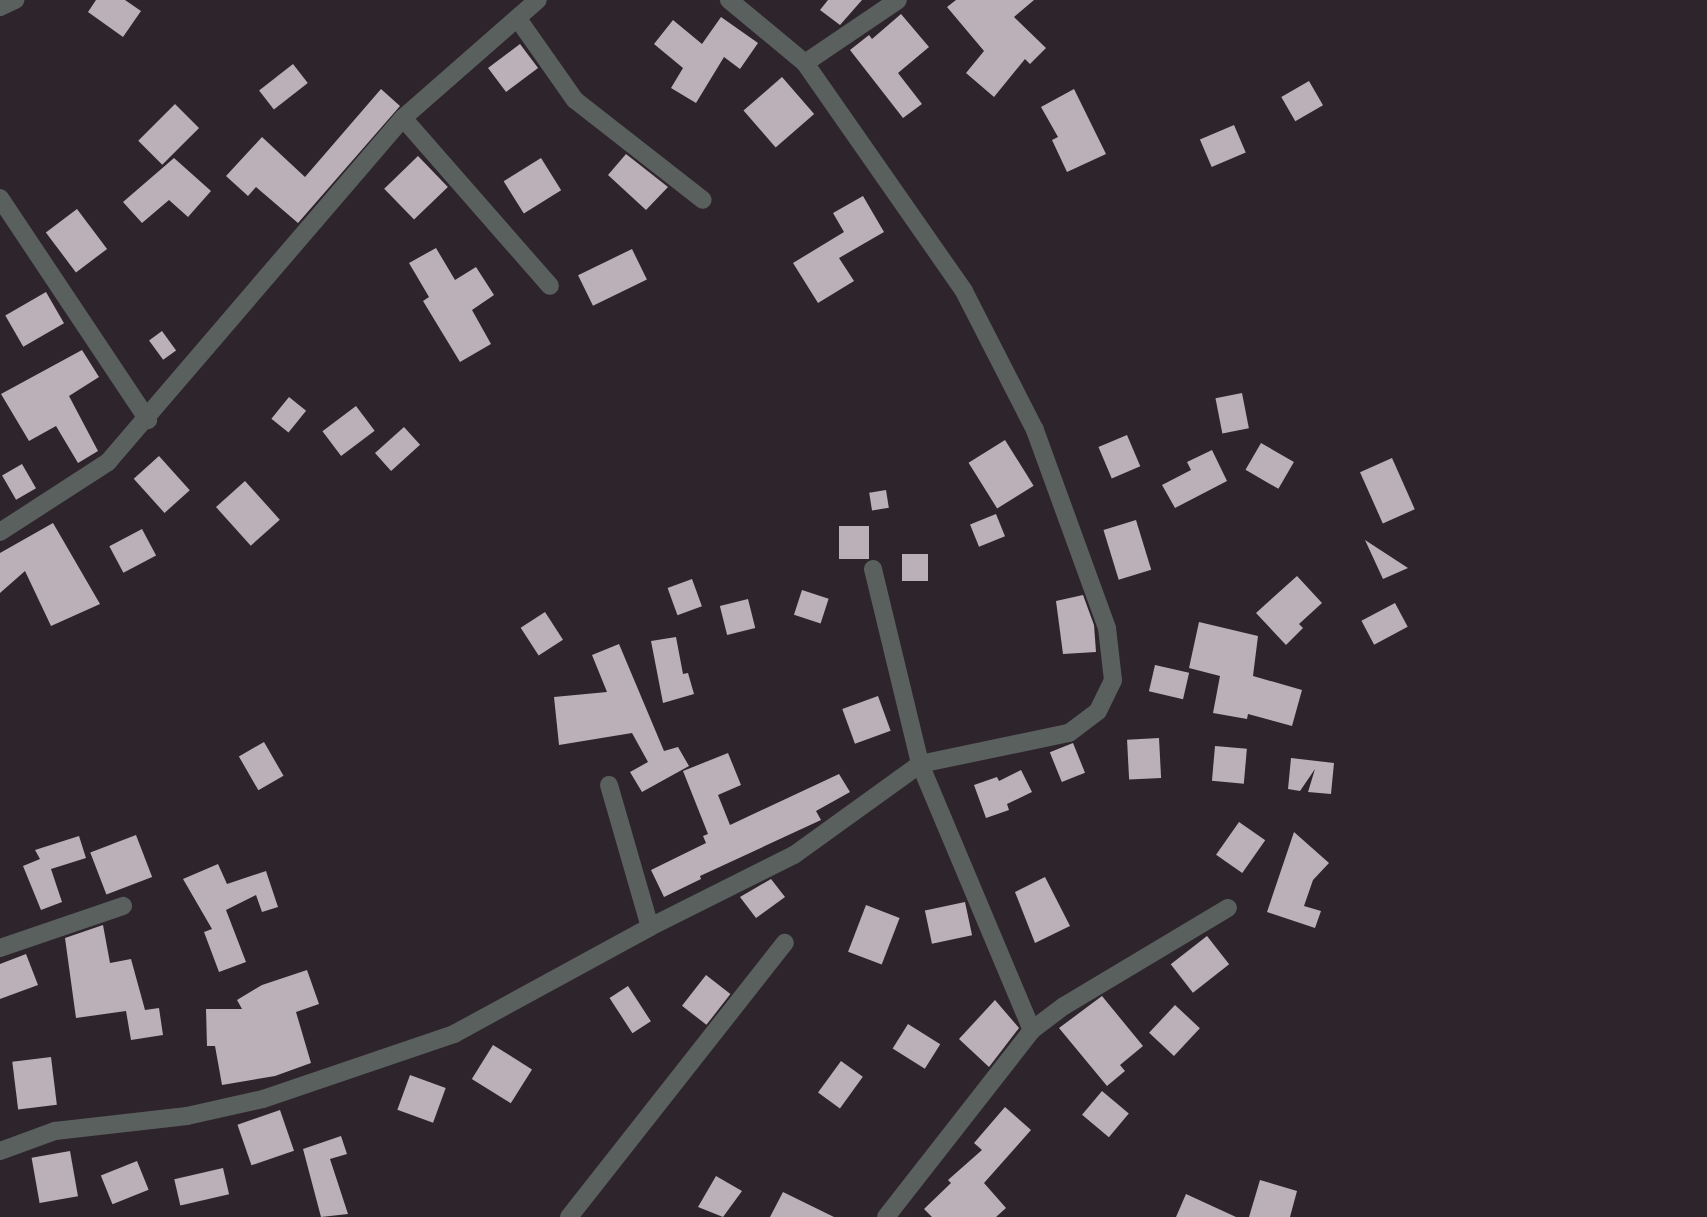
<!DOCTYPE html>
<html>
<head>
<meta charset="utf-8">
<style>
  body { margin:0 }
  #map { position:relative; width:1707px; height:1217px; overflow:hidden; background:#2e252c; font-family:"Work Sans",sans-serif }
  div>[style] { position:absolute }
  .building>* { inset:0; background:#bbafb8; transform-origin:0 0 }
  .street>* { height:18px; margin:-9px; padding:0 9px; transform-origin:9px; border-radius:9px; background:#5a605d }
  span { translate:-50% -50%; white-space:nowrap; text-align:center; line-height:1.15; -webkit-text-stroke:7px #2e252c; paint-order:stroke }
</style>
</head>
<body>
<div id="map">
  <div class="building">
    <i style="clip-path:polygon(96px 0,125px 0,141px 11px,123px 37px,88px 12px)"></i>
    <i style="clip-path:polygon(828px 0,862px 0,840px 25px,820px 10px)"></i>
    <i style="clip-path:polygon(956px 0,1034px 0,1014px 17px,1046px 48px,1030px 64px,1025px 59px,994px 97px,966px 73px,984px 51px,947px 7px)"></i>
    <i style="clip-path:polygon(901px 14px,929px 47px,898px 73px,922px 104px,903px 118px,850px 50px,869px 35px,872px 39px)"></i>
    <i style="clip-path:polygon(721px 17px,758px 43px,740px 69px,724px 57px,696px 103px,671px 88px,683px 68px,654px 44px,673px 20px,702px 44px)"></i>
    <i style="left:520px;top:44px;width:30px;height:40px;rotate:53deg"></i>
    <i style="left:293px;top:64px;width:24px;height:43px;rotate:52deg"></i>
    <i style="left:782px;top:77px;width:49px;height:51px;rotate:49deg"></i>
    <i style="left:1309px;top:81px;width:28px;height:32px;rotate:60deg"></i>
    <i style="clip-path:polygon(381px 89px,400px 106px,298px 223px,256px 187px,248px 196px,226px 176px,262px 137px,305px 177px)"></i>
    <i style="clip-path:polygon(1074px 89px,1106px 154px,1067px 172px,1052px 140px,1058px 137px,1041px 107px)"></i>
    <i style="left:175px;top:104px;width:34px;height:52px;rotate:45deg"></i>
    <i style="left:1234px;top:125px;width:30px;height:37px;rotate:67deg"></i>
    <i style="clip-path:polygon(626px 154px,668px 187px,646px 210px,608px 175px)"></i>
    <i style="left:418px;top:156px;width:43px;height:47px;rotate:46deg"></i>
    <i style="clip-path:polygon(174px 158px,211px 191px,188px 217px,169px 200px,142px 223px,123px 202px)"></i>
    <i style="left:541px;top:158px;width:38px;height:44px;rotate:58deg"></i>
    <i style="clip-path:polygon(863px 196px,884px 232px,839px 258px,854px 281px,818px 303px,793px 263px,844px 232px,833px 213px)"></i>
    <i style="left:77px;top:209px;width:50px;height:39px;rotate:53deg"></i>
    <i style="clip-path:polygon(436px 248px,455px 280px,476px 267px,494px 295px,472px 310px,491px 344px,460px 362px,423px 301px,429px 297px,409px 263px)"></i>
    <i style="left:632px;top:249px;width:34px;height:60px;rotate:64deg"></i>
    <i style="left:46px;top:292px;width:36px;height:47px;rotate:60deg"></i>
    <i style="left:162px;top:331px;width:24px;height:16px;rotate:54deg"></i>
    <i style="clip-path:polygon(82px 350px,99px 377px,69px 396px,98px 451px,78px 463px,56px 426px,29px 441px,1px 394px)"></i>
    <i style="left:1242px;top:393px;width:36px;height:27px;rotate:79deg"></i>
    <i style="left:289px;top:397px;width:22px;height:28px;rotate:39deg"></i>
    <i style="left:356px;top:406px;width:31px;height:42px;rotate:53deg"></i>
    <i style="left:404px;top:427px;width:24px;height:39px;rotate:48deg"></i>
    <i style="left:1127px;top:435px;width:34px;height:31px;rotate:67deg"></i>
    <i style="left:1005px;top:440px;width:54px;height:43px;rotate:58deg"></i>
    <i style="left:1261px;top:443px;width:38px;height:31px;rotate:30deg"></i>
    <i style="clip-path:polygon(1212px 450px,1227px 481px,1175px 508px,1162px 485px,1191px 470px,1187px 462px)"></i>
    <i style="left:159px;top:456px;width:46px;height:34px;rotate:48deg"></i>
    <i style="left:1392px;top:458px;width:56px;height:35px;rotate:66deg"></i>
    <i style="left:22px;top:464px;width:28px;height:23px;rotate:60deg"></i>
    <i style="left:245px;top:481px;width:52px;height:39px;rotate:48deg"></i>
    <i style="left:886px;top:490px;width:18px;height:17px;rotate:81deg"></i>
    <i style="left:996px;top:514px;width:24px;height:28px;rotate:68deg"></i>
    <i style="left:1136px;top:520px;width:52px;height:34px;rotate:73deg"></i>
    <i style="clip-path:polygon(53px 523px,100px 604px,51px 626px,25px 571px,0 593px,0 553px)"></i>
    <i style="left:839px;top:526px;width:30px;height:33px"></i>
    <i style="left:142px;top:529px;width:30px;height:37px;rotate:62deg"></i>
    <i style="clip-path:polygon(1365px 540px,1408px 568px,1383px 579px)"></i>
    <i style="left:902px;top:554px;width:26px;height:27px"></i>
    <i style="clip-path:polygon(1297px 576px,1322px 603px,1299px 624px,1303px 628px,1286px 645px,1256px 613px)"></i>
    <i style="left:692px;top:579px;width:29px;height:26px;rotate:70deg"></i>
    <i style="left:802px;top:590px;width:28px;height:26px;rotate:18deg"></i>
    <i style="clip-path:polygon(1083px 595px,1094px 625px,1096px 652px,1063px 654px,1056px 601px)"></i>
    <i style="left:748px;top:599px;width:30px;height:29px;rotate:76deg"></i>
    <i style="left:1395px;top:603px;width:27px;height:38px;rotate:62deg"></i>
    <i style="left:545px;top:612px;width:33px;height:29px;rotate:57deg"></i>
    <i style="clip-path:polygon(1199px 622px,1258px 636px,1253px 676px,1302px 690px,1292px 726px,1248px 714px,1247px 719px,1213px 713px,1220px 676px,1189px 668px)"></i>
    <i style="clip-path:polygon(676px 637px,683px 674px,688px 673px,694px 694px,663px 703px,651px 641px)"></i>
    <i style="clip-path:polygon(619px 644px,664px 751px,678px 747px,689px 766px,642px 792px,630px 772px,648px 762px,632px 733px,559px 745px,554px 697px,607px 692px,592px 655px)"></i>
    <i style="left:1155px;top:665px;width:35px;height:27px;rotate:13deg"></i>
    <i style="left:878px;top:696px;width:37px;height:38px;rotate:70deg"></i>
    <i style="left:1159px;top:738px;width:40px;height:32px;rotate:87deg"></i>
    <i style="left:264px;top:742px;width:39px;height:29px;rotate:60deg"></i>
    <i style="left:1073px;top:743px;width:32px;height:25px;rotate:68deg"></i>
    <i style="left:1215px;top:746px;width:32px;height:35px;rotate:5deg"></i>
    <i style="clip-path:polygon(728px 753px,741px 785px,718px 795px,730px 825px,839px 774px,850px 792px,816px 811px,821px 820px,700px 876px,701px 879px,664px 897px,651px 870px,706px 843px,703px 836px,708px 834px,683px 771px)"></i>
    <i style="clip-path:polygon(1291px 758px,1334px 763px,1331px 794px,1308px 792px,1315px 769px,1300px 791px,1288px 789px)"></i>
    <i style="clip-path:polygon(1021px 770px,1032px 792px,1007px 804px,1009px 810px,986px 818px,974px 785px,997px 777px,999px 781px)"></i>
    <i style="left:1239px;top:822px;width:32px;height:40px;rotate:35deg"></i>
    <i style="clip-path:polygon(1294px 832px,1329px 863px,1313px 880px,1304px 906px,1321px 911px,1315px 928px,1267px 912px)"></i>
    <i style="left:136px;top:835px;width:45px;height:49px;rotate:69deg"></i>
    <i style="clip-path:polygon(79px 836px,86px 858px,51px 869px,62px 902px,41px 910px,23px 866px,40px 859px,35px 850px)"></i>
    <i style="clip-path:polygon(218px 864px,227px 884px,266px 871px,278px 907px,262px 912px,256px 895px,226px 910px,246px 962px,219px 972px,204px 932px,212px 929px,183px 879px)"></i>
    <i style="clip-path:polygon(1045px 877px,1070px 926px,1035px 943px,1015px 892px)"></i>
    <i style="clip-path:polygon(771px 879px,785px 897px,756px 918px,740px 897px)"></i>
    <i style="left:965px;top:902px;width:34px;height:41px;rotate:78deg"></i>
    <i style="left:866px;top:905px;width:36px;height:50px;rotate:21deg"></i>
    <i style="clip-path:polygon(103px 925px,110px 963px,131px 959px,145px 1010px,159px 1008px,163px 1035px,131px 1040px,126px 1011px,76px 1018px,65px 938px)"></i>
    <i style="left:1207px;top:936px;width:36px;height:46px;rotate:52deg"></i>
    <i style="clip-path:polygon(26px 954px,38px 985px,0 999px,0 964px)"></i>
    <i style="clip-path:polygon(307px 970px,319px 1004px,296px 1012px,311px 1063px,275px 1076px,222px 1085px,215px 1046px,207px 1046px,206px 1009px,242px 1009px,237px 1000px,262px 985px)"></i>
    <i style="left:706px;top:975px;width:31px;height:39px;rotate:38deg"></i>
    <i style="left:628px;top:986px;width:42px;height:22px;rotate:57deg"></i>
    <i style="clip-path:polygon(1102px 996px,1143px 1046px,1120px 1065px,1125px 1071px,1107px 1086px,1059px 1028px)"></i>
    <i style="clip-path:polygon(995px 1000px,1019px 1028px,989px 1067px,959px 1039px)"></i>
    <i style="left:1175px;top:1005px;width:34px;height:38px;rotate:43deg"></i>
    <i style="left:908px;top:1024px;width:38px;height:29px;rotate:32deg"></i>
    <i style="left:493px;top:1045px;width:46px;height:40px;rotate:32deg"></i>
    <i style="left:51px;top:1057px;width:48px;height:39px;rotate:83deg"></i>
    <i style="left:841px;top:1061px;width:27px;height:39px;rotate:36deg"></i>
    <i style="left:410px;top:1075px;width:38px;height:37px;rotate:20deg"></i>
    <i style="left:1102px;top:1091px;width:35px;height:31px;rotate:40deg"></i>
    <i style="clip-path:polygon(1005px 1107px,1031px 1130px,984px 1183px,1006px 1208px,996px 1217px,932px 1217px,924px 1209px,951px 1183px,948px 1180px,982px 1150px,974px 1143px)"></i>
    <i style="left:280px;top:1110px;width:43px;height:45px;rotate:71deg"></i>
    <i style="clip-path:polygon(341px 1136px,347px 1154px,330px 1159px,348px 1214px,321px 1217px,303px 1149px)"></i>
    <i style="left:70px;top:1151px;width:46px;height:39px;rotate:80deg"></i>
    <i style="left:137px;top:1161px;width:31px;height:39px;rotate:68deg"></i>
    <i style="left:223px;top:1168px;width:27px;height:50px;rotate:77deg"></i>
    <i style="clip-path:polygon(716px 1176px,742px 1191px,723px 1217px,698px 1207px)"></i>
    <i style="clip-path:polygon(1260px 1180px,1297px 1191px,1290px 1217px,1249px 1217px)"></i>
    <i style="clip-path:polygon(783px 1192px,834px 1217px,770px 1217px)"></i>
    <i style="clip-path:polygon(1186px 1194px,1236px 1217px,1176px 1217px)"></i>
  </div>
  <div class="street">
    <i style="left:0;top:7px;width:17px;rotate:-25deg"></i>
    <i style="left:518px;top:19px;width:99px;rotate:54.9deg"></i>
    <i style="left:575px;top:100px;width:162px;rotate:38deg"></i>
    <i style="left:805px;top:63px;width:112px;rotate:-34.1deg"></i>
    <i style="left:403px;top:118px;width:223px;rotate:48.8deg"></i>
    <i style="left:0;top:198px;width:267px;rotate:56.3deg"></i>
    <i style="left:0;top:532px;width:129px;rotate:-32.9deg"></i>
    <i style="left:108px;top:462px;width:453px;rotate:-49.4deg"></i>
    <i style="left:403px;top:118px;width:179px;rotate:-41.2deg"></i>
    <i style="left:873px;top:569px;width:201px;rotate:76.4deg"></i>
    <i style="left:920px;top:764px;width:289px;rotate:67.2deg"></i>
    <i style="left:609px;top:785px;width:148px;rotate:73.9deg"></i>
    <i style="left:0;top:948px;width:130px;rotate:-18.9deg"></i>
    <i style="left:0;top:1151px;width:59px;rotate:-20deg"></i>
    <i style="left:55px;top:1131px;width:133px;rotate:-6.5deg"></i>
    <i style="left:187px;top:1116px;width:78px;rotate:-12.6deg"></i>
    <i style="left:263px;top:1099px;width:202px;rotate:-18.8deg"></i>
    <i style="left:454px;top:1034px;width:223px;rotate:-28.6deg"></i>
    <i style="left:650px;top:927px;width:161px;rotate:-26.6deg"></i>
    <i style="left:794px;top:855px;width:155px;rotate:-35.8deg"></i>
    <i style="left:920px;top:764px;width:152px;rotate:-11.8deg"></i>
    <i style="left:1069px;top:733px;width:36px;rotate:-37deg"></i>
    <i style="left:1098px;top:711px;width:34px;rotate:-64deg"></i>
    <i style="left:1113px;top:680px;width:52px;rotate:-96.6deg"></i>
    <i style="left:1107px;top:628px;width:211px;rotate:-110deg"></i>
    <i style="left:1035px;top:430px;width:156px;rotate:-117.1deg"></i>
    <i style="left:964px;top:291px;width:278px;rotate:-124.9deg"></i>
    <i style="left:805px;top:63px;width:99px;rotate:-140.3deg"></i>
    <i style="left:569px;top:1217px;width:349px;rotate:-51.8deg"></i>
    <i style="left:886px;top:1217px;width:237px;rotate:-52deg"></i>
    <i style="left:1032px;top:1030px;width:40px;rotate:-37deg"></i>
    <i style="left:1064px;top:1006px;width:191px;rotate:-30.9deg"></i>
  </div>
</div>
</body>
</html>
